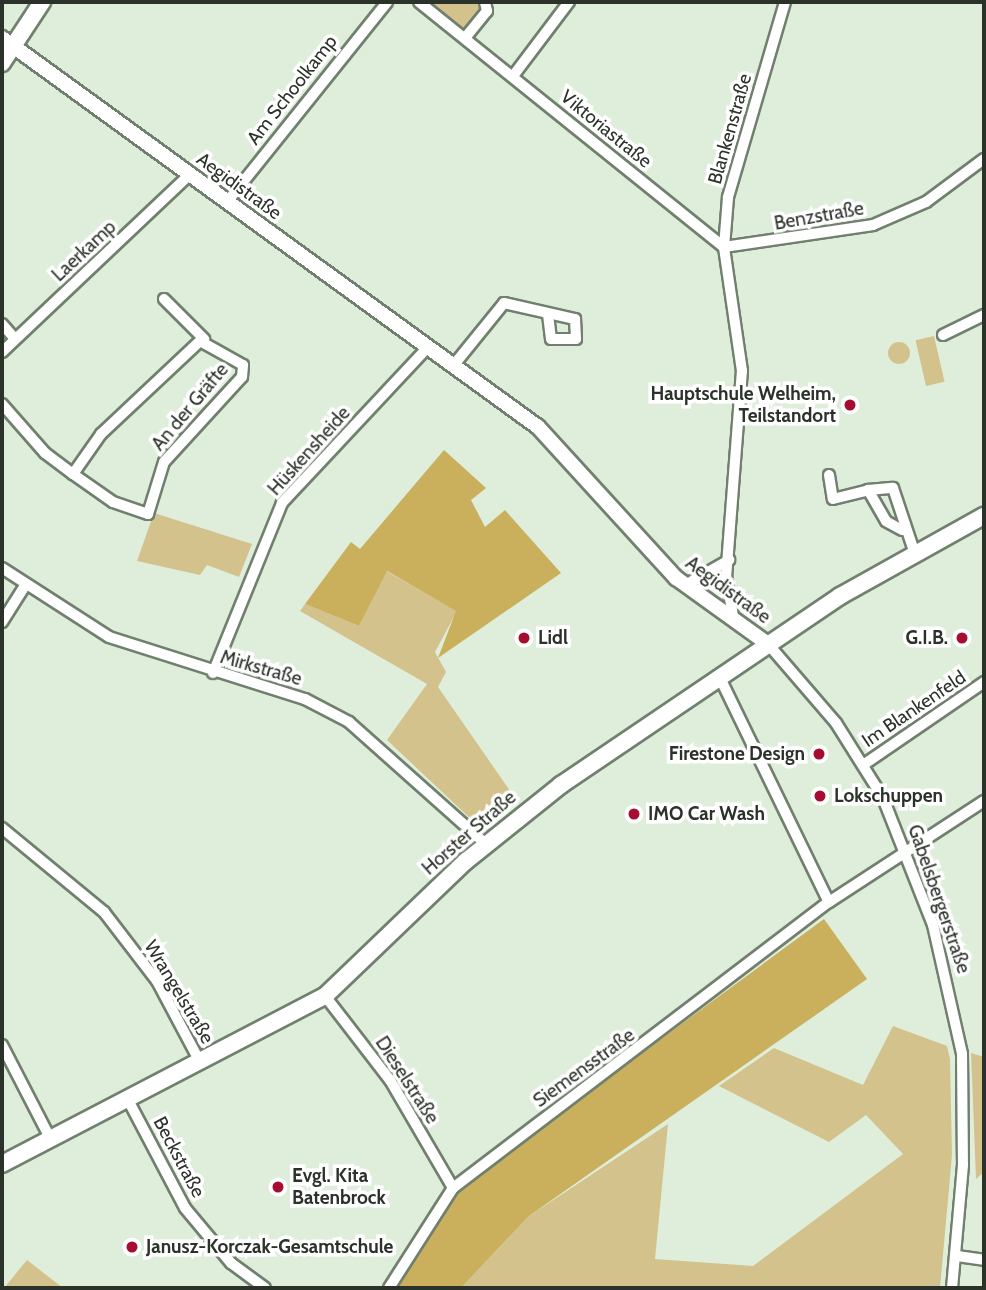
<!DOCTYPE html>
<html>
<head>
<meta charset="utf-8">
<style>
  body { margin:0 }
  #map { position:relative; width:986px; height:1290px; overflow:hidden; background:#deeedb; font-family:Cabin,sans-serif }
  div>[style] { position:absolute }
  .green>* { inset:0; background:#d4c28d; transform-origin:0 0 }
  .round { border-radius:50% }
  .forest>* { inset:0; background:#cab05d }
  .roads { filter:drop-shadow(2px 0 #71806e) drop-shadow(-2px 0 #71806e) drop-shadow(0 2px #71806e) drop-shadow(0 -2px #71806e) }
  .minor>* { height:10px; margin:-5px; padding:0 5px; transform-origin:5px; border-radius:5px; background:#fff }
  .tertiary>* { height:14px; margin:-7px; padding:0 7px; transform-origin:7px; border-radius:7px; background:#fff }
  .secondary>* { height:16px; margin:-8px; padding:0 8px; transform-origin:8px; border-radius:8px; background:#fff }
  .dots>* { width:19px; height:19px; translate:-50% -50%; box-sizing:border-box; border:4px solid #fff; border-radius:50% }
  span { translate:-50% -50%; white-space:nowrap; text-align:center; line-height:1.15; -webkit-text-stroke:7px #fff; paint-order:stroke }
  .street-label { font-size:19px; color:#2b322a }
  .poi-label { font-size:19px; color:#2b322a; font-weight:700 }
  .right { translate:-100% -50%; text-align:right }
  .left { translate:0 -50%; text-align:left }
  .frame { position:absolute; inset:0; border:4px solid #2b322a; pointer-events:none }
</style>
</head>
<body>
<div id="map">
  <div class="green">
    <i style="clip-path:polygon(428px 2px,479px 2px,483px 9px,463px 29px)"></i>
    <i style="left:934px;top:336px;width:47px;height:19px;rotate:77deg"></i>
    <i class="round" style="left:888px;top:342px;width:22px;height:22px"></i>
    <i style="clip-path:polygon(154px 513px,252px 544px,239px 577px,207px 565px,200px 575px,137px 561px)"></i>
    <i style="clip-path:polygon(386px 571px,457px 611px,435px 652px,446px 672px,438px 687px,515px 798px,486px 820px,473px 821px,387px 740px,427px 684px,300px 611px,305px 604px,359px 626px)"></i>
    <i style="clip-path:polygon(893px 1026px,947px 1046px,950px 1059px,952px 1155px,940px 1288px,462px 1287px,529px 1216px,668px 1124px,655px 1259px,753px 1266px,903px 1154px,866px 1115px,829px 1142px,719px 1086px,774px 1048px,863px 1085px)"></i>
    <i style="clip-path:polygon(971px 1053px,984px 1057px,984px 1172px,976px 1179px)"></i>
    <i style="clip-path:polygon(27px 1260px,63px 1288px,4px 1288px)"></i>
  </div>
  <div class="forest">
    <i style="clip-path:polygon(444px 450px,486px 488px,471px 500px,485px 527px,505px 510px,561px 573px,438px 658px,456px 611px,387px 571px,359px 626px,305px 604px,351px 542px,360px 549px)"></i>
    <i style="clip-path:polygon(824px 919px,867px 979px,529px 1216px,461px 1288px,397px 1288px,457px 1189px)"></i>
  </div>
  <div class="roads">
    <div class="minor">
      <i style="left:419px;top:2px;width:391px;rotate:38.8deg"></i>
      <i style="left:724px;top:247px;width:151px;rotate:-8.4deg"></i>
      <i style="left:873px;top:225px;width:58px;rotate:-23.5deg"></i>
      <i style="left:926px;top:202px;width:72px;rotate:-36.6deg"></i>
      <i style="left:465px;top:38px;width:35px;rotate:-51deg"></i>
      <i style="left:487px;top:11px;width:9px;rotate:-103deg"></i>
      <i style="left:513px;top:76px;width:93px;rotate:-52.9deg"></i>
      <i style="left:227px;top:202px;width:256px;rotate:-51.3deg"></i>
      <i style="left:164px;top:299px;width:57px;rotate:45deg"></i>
      <i style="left:2px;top:324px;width:20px;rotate:49deg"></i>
      <i style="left:943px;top:335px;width:46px;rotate:-26deg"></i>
      <i style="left:2px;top:352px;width:257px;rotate:-43.4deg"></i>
      <i style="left:453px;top:366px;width:81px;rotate:-51deg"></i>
      <i style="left:504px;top:303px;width:73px;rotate:12.7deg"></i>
      <i style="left:575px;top:319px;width:20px;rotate:87deg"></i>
      <i style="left:576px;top:339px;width:25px;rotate:180deg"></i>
      <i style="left:551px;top:339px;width:23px;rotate:-97deg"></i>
      <i style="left:2px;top:404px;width:65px;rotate:48.7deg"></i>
      <i style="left:45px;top:453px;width:35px;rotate:37deg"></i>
      <i style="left:73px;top:474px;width:49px;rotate:35deg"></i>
      <i style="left:113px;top:502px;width:37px;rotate:19deg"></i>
      <i style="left:148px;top:514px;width:54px;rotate:-72.9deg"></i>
      <i style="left:164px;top:462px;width:115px;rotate:-47.5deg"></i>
      <i style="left:242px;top:377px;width:12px;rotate:-85deg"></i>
      <i style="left:243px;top:365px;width:49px;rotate:-150.8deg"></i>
      <i style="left:200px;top:341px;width:136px;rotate:136.8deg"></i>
      <i style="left:101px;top:434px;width:49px;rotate:125deg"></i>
      <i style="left:829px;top:475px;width:24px;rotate:81deg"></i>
      <i style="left:833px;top:499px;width:36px;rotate:-14deg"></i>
      <i style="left:902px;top:530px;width:18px;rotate:-151deg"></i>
      <i style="left:886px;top:521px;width:36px;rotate:-120deg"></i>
      <i style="left:868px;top:490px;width:25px;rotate:-5deg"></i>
      <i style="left:893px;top:488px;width:66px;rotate:71.6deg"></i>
      <i style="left:2px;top:568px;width:127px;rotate:32.8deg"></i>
      <i style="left:109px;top:637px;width:206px;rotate:17.6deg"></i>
      <i style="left:305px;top:699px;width:50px;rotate:27.6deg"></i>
      <i style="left:349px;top:722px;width:182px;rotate:41.7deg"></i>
      <i style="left:685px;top:585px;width:51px;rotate:-29.6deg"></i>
      <i style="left:733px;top:616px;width:39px;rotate:-100deg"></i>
      <i style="left:726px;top:578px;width:208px;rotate:-85.6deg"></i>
      <i style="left:742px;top:371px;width:125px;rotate:-98.3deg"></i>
      <i style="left:724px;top:247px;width:50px;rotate:-85.4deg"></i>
      <i style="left:728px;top:197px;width:203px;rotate:-73.7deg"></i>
      <i style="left:2px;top:622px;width:45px;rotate:-57.7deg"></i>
      <i style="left:768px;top:644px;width:104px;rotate:49.3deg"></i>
      <i style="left:836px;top:723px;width:89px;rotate:57.9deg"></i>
      <i style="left:883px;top:798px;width:136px;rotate:68.5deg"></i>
      <i style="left:933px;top:925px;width:132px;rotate:77.3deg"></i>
      <i style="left:962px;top:1054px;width:111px;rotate:89.5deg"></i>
      <i style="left:963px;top:1165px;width:123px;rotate:95.1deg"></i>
      <i style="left:213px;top:673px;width:183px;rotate:-67.9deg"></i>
      <i style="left:282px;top:503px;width:212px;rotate:-46.9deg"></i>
      <i style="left:720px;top:678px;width:249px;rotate:64.1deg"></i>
      <i style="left:863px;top:765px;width:147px;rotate:-34.4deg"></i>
      <i style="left:2px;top:828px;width:132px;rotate:39.5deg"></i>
      <i style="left:104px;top:912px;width:87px;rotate:52.5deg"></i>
      <i style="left:157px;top:981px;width:92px;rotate:62deg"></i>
      <i style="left:325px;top:996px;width:106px;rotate:52.3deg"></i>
      <i style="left:390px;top:1080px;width:125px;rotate:59.7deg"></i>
      <i style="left:2px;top:1045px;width:105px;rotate:62.7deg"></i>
      <i style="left:127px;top:1098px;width:124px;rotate:62.2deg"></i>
      <i style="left:185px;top:1208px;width:72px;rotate:50.1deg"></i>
      <i style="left:231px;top:1263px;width:42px;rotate:36.3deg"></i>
      <i style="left:957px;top:1256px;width:27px;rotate:8deg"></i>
      <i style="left:389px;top:1288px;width:119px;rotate:-57.4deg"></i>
      <i style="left:453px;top:1188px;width:472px;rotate:-37.3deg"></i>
      <i style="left:829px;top:902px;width:185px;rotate:-33.1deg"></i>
    </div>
    <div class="tertiary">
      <i style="left:2px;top:38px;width:662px;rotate:35.97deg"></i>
      <i style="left:538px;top:427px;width:205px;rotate:47.6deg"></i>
      <i style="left:676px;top:578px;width:113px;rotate:35.7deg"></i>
    </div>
    <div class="secondary">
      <i style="left:2px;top:63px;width:73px;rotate:-56.7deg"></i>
      <i style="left:2px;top:1164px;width:364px;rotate:-27.5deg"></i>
      <i style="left:325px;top:996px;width:195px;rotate:-43.8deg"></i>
      <i style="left:466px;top:861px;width:122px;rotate:-38.7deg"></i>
      <i style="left:561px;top:785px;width:337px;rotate:-34.1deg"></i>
      <i style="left:840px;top:596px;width:165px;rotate:-29.1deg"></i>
    </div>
  </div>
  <div class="dots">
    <i style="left:850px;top:405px;background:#a60d31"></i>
    <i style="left:524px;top:638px;background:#a60d31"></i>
    <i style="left:962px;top:638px;background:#a60d31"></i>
    <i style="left:819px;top:754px;background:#a60d31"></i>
    <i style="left:820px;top:796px;background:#a60d31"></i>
    <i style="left:634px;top:814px;background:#a60d31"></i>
    <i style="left:278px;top:1187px;background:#a60d31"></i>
    <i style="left:132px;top:1247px;background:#a60d31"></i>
  </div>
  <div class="street-label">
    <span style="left:292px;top:90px;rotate:-52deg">Am Schoolkamp</span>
    <span style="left:606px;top:129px;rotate:39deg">Viktoriastraße</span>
    <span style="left:730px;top:129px;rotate:-74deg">Blankenstraße</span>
    <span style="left:239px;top:186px;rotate:36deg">Aegidistraße</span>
    <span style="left:819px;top:216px;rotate:-10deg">Benzstraße</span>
    <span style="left:84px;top:251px;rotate:-43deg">Laerkamp</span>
    <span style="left:190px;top:407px;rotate:-50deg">An der Gräfte</span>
    <span style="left:309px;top:451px;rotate:-48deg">Hüskensheide</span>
    <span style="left:728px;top:590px;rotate:36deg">Aegidistraße</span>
    <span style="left:261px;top:668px;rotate:16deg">Mirkstraße</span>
    <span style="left:914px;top:709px;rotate:-34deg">Im Blankenfeld</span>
    <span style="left:469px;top:833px;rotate:-41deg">Horster Straße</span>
    <span style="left:939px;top:899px;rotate:71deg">Gabelsbergerstraße</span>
    <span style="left:179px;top:992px;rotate:59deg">Wrangelstraße</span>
    <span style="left:584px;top:1068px;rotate:-36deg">Siemensstraße</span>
    <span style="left:407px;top:1080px;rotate:57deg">Dieselstraße</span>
    <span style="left:179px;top:1157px;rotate:62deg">Beckstraße</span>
  </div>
  <div class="poi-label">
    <span class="right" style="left:836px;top:405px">Hauptschule Welheim,<br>Teilstandort</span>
    <span class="left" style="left:538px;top:638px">Lidl</span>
    <span class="right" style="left:948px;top:638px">G.I.B.</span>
    <span class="right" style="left:805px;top:754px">Firestone Design</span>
    <span class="left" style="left:834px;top:796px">Lokschuppen</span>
    <span class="left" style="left:648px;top:814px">IMO Car Wash</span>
    <span class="left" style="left:292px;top:1187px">Evgl. Kita<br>Batenbrock</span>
    <span class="left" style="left:146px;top:1247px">Janusz-Korczak-Gesamtschule</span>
  </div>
  <div class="frame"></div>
</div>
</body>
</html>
